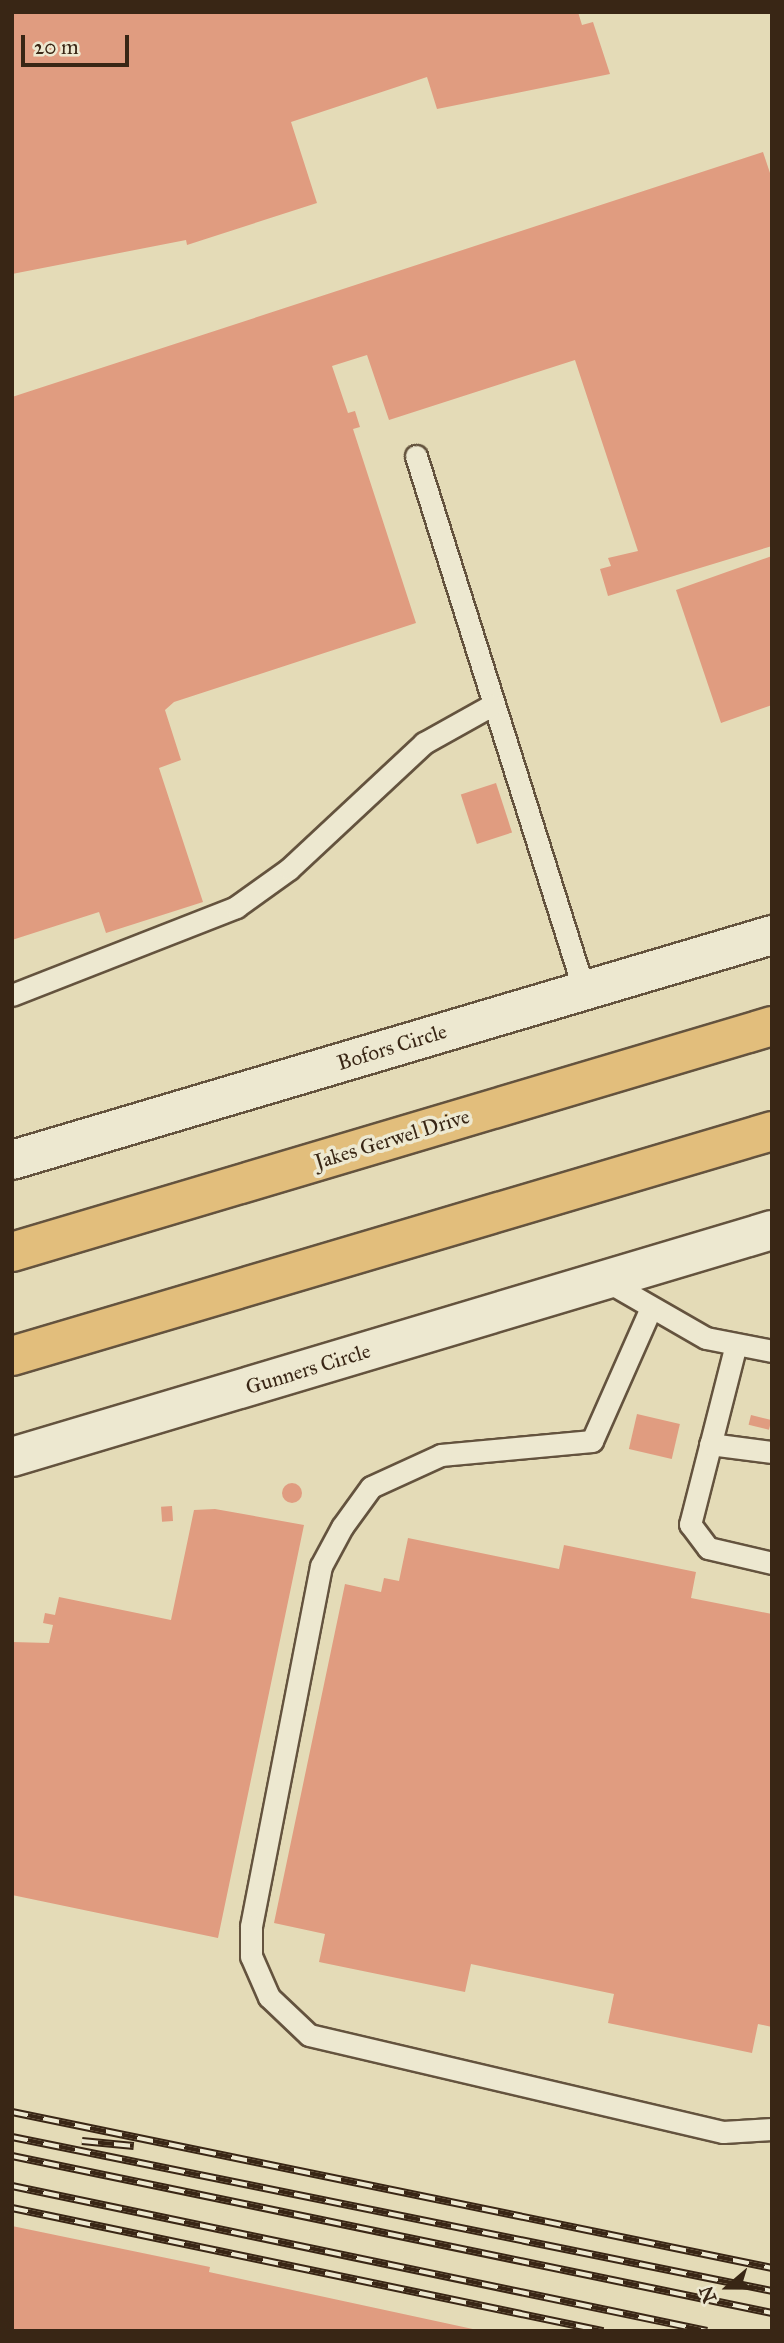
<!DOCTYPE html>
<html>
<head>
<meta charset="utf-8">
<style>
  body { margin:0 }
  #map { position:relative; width:784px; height:2343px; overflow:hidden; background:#e4dbb7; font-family:"IM FELL Great Primer",serif }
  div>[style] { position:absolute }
  .building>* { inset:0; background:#e09c80; transform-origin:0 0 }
  .round { border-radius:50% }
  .roads { filter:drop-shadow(2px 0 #64533e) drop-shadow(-2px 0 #64533e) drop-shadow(0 2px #64533e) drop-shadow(0 -2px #64533e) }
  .lane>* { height:21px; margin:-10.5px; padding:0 10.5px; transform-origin:10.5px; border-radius:10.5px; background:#ede8d0 }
  .street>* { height:38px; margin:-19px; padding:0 19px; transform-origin:19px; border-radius:19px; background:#ede8d0 }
  .highway>* { height:38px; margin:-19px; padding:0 19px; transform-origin:19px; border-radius:19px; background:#e2be7c }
  .rail>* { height:8px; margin-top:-4px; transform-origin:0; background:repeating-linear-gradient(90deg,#ede8d0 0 16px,#392615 0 32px); box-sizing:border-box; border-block:2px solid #392615 }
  span { translate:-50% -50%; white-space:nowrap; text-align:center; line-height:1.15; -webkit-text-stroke:7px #ede8d0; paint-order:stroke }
  .street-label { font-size:21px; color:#392615 }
  .frame { position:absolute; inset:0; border:14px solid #392615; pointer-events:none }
  .north { position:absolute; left:693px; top:2252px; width:70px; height:70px; -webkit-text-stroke:5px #ede8d0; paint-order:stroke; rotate:250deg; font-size:19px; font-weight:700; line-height:28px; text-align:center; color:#392615 }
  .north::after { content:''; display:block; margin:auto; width:24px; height:32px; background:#392615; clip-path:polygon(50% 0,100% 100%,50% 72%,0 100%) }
  .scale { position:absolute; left:21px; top:35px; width:108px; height:32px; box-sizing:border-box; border:4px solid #392615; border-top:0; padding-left:9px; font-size:21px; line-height:24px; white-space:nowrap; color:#392615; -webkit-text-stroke:5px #ede8d0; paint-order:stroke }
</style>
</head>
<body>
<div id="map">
  <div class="building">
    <i style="clip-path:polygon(12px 12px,578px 12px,582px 25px,593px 22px,610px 74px,437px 109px,427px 77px,291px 122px,317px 203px,187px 245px,186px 240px,12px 274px)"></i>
    <i style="clip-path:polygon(763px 152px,772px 179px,772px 546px,608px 596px,600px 569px,611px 566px,608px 558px,638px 551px,575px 360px,389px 420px,367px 355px,332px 366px,348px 413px,355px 411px,360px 427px,353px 429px,416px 623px,174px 702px,165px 710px,181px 760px,159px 768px,203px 902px,106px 933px,99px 912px,12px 940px,12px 397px)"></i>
    <i style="clip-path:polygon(772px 556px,772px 705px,721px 723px,676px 590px)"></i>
    <i style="left:496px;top:783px;width:52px;height:37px;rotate:72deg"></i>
    <i style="left:637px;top:1414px;width:44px;height:36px;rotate:13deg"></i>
    <i style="left:751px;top:1415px;width:21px;height:10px;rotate:14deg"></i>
    <i class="round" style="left:282px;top:1483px;width:20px;height:20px"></i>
    <i style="left:172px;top:1506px;width:15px;height:11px;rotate:86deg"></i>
    <i style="clip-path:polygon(215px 1509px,304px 1525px,218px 1938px,12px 1895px,12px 1642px,49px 1643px,53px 1625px,43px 1623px,45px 1613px,55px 1615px,59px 1597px,171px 1620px,194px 1510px)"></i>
    <i style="clip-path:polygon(408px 1538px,559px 1569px,564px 1545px,696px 1572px,691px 1598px,772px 1614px,772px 2027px,758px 2024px,752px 2053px,608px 2023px,614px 1994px,471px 1964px,465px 1992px,319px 1962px,325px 1934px,274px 1923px,345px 1584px,381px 1592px,384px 1578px,399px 1581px)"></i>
    <i style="clip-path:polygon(12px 2226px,210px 2267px,209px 2272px,482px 2331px,12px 2331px)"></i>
  </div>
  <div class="roads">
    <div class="lane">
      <i style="left:416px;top:456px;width:560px;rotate:72.54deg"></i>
      <i style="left:12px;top:995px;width:241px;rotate:-21.4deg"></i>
      <i style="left:236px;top:907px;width:65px;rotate:-35.6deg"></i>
      <i style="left:289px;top:869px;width:185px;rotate:-43deg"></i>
      <i style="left:424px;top:743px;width:78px;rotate:-29.2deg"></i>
      <i style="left:605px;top:1280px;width:116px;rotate:29.9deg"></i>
      <i style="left:706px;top:1338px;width:67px;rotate:11.1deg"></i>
      <i style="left:650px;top:1310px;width:143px;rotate:113.9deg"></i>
      <i style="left:592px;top:1441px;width:152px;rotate:174.7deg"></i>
      <i style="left:441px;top:1455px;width:77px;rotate:155.4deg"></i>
      <i style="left:371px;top:1487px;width:49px;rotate:125.9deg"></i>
      <i style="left:342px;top:1527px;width:44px;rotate:118.3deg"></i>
      <i style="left:321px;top:1566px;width:367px;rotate:101deg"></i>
      <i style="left:251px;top:1926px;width:30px;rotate:90deg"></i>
      <i style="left:251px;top:1956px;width:45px;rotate:66.3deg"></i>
      <i style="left:269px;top:1997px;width:55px;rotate:43.5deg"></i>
      <i style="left:309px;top:2035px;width:425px;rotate:13.2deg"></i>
      <i style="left:723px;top:2132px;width:49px;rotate:-3.5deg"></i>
      <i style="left:735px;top:1348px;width:182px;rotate:104.3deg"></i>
      <i style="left:690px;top:1524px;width:30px;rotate:53deg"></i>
      <i style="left:708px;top:1548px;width:66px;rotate:13.2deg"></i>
      <i style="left:710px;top:1444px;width:63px;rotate:7.4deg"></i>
    </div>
    <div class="street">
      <i style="left:12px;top:1160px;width:793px;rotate:-16.49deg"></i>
      <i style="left:12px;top:1457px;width:793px;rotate:-16.63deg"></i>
    </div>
    <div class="highway">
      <i style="left:12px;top:1252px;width:793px;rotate:-16.56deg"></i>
      <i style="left:12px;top:1356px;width:793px;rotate:-16.49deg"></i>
    </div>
  </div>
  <div class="rail">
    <i style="left:12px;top:2112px;width:776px;rotate:11.6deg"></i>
    <i style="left:12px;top:2137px;width:775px;rotate:11.45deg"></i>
    <i style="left:82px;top:2141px;width:52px;rotate:5.5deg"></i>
    <i style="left:12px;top:2156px;width:776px;rotate:11.67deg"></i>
    <i style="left:12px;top:2186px;width:710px;rotate:11.78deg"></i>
    <i style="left:12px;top:2208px;width:604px;rotate:11.76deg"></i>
  </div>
  <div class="street-label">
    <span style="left:392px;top:1047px;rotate:-17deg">Bofors Circle</span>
    <span style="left:392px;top:1139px;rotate:-17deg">Jakes Gerwel Drive</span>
    <span style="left:308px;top:1369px;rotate:-17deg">Gunners Circle</span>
  </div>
  <div class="frame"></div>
  <div class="north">N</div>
  <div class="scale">20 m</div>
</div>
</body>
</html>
